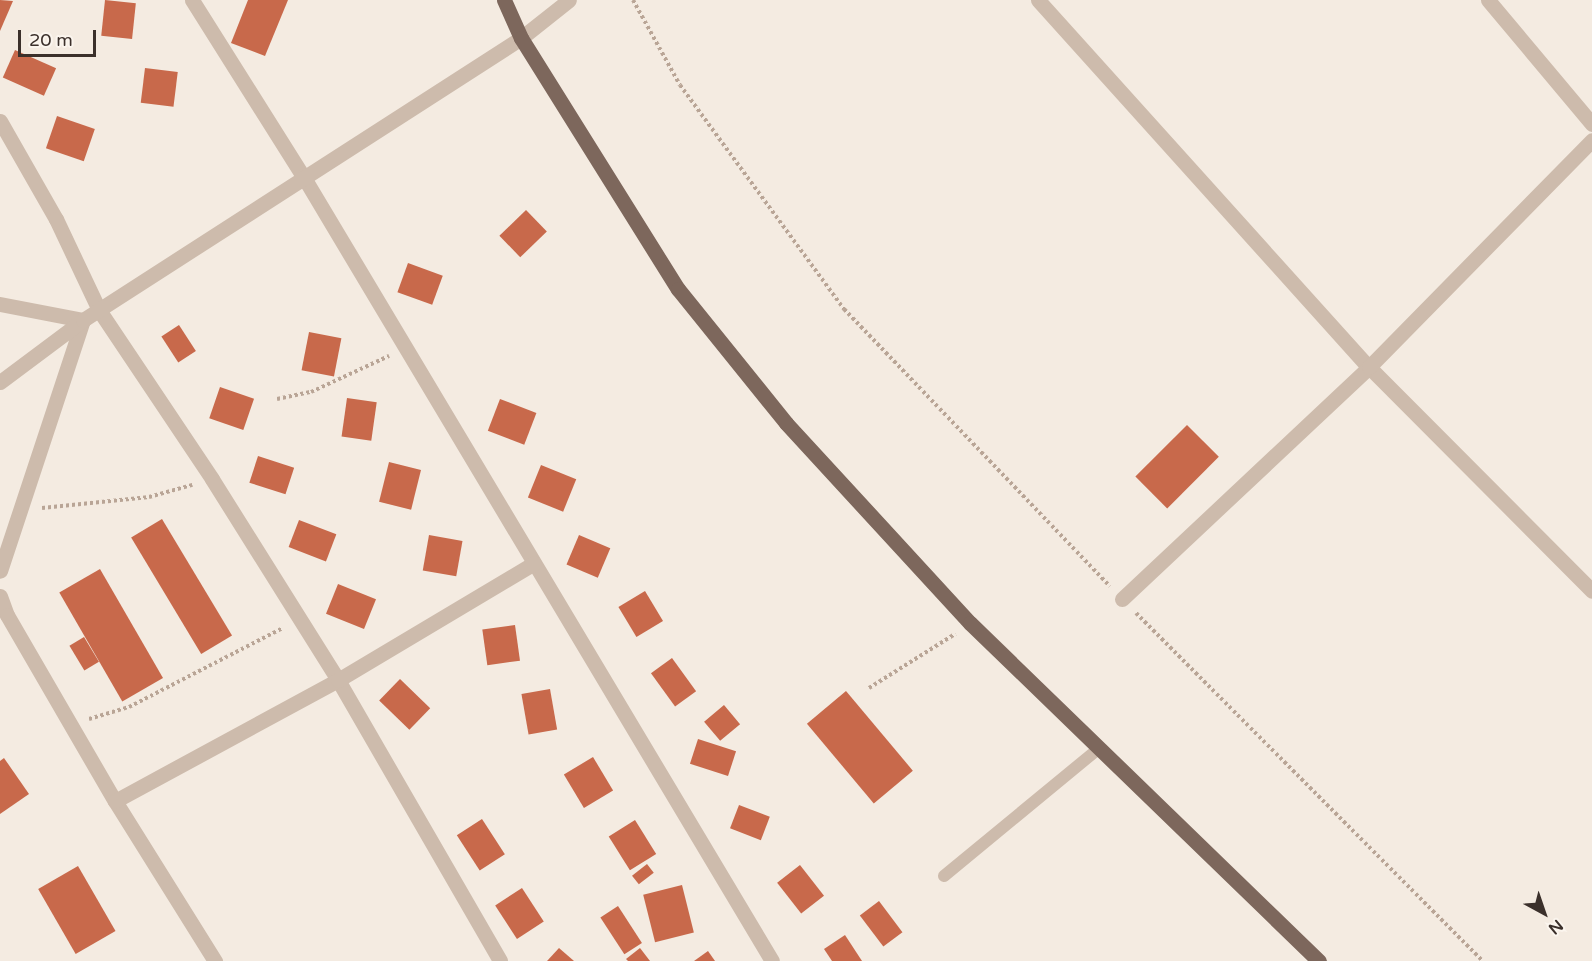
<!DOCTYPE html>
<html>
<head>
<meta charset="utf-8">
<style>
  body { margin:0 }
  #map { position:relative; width:1592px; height:961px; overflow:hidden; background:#f4ebe1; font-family:"Varela Round",sans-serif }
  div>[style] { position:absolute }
  .building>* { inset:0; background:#c8694b; transform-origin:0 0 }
  .path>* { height:4px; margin-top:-2px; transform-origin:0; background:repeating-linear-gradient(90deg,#b9a596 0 3px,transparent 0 6px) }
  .lane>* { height:12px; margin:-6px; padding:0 6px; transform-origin:6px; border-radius:6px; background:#cdbbac }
  .street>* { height:15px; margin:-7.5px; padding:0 7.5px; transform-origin:7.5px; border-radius:7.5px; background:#cdbbac }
  .primary>* { height:15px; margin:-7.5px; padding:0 7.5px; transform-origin:7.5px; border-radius:7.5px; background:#7d675c }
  span { translate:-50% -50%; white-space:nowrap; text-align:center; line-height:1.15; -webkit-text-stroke:5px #fbf5ee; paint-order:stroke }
  .north { position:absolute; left:1514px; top:883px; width:60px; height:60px; -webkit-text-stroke:4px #fbf5ee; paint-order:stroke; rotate:140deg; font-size:16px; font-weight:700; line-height:24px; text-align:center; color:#3b302b }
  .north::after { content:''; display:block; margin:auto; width:21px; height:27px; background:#3b302b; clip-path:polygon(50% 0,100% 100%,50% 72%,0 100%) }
  .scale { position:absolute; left:18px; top:30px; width:78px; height:27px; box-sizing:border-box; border:3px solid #3b302b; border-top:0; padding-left:8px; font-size:18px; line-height:21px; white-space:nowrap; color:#3b302b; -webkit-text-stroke:4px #fbf5ee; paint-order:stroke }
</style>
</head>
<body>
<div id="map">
  <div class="building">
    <i style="clip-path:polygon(0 0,13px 1px,0 31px)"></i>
    <i style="left:105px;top:0;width:31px;height:36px;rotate:6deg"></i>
    <i style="clip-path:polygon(248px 0,288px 0,265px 56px,231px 43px)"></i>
    <i style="left:15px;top:50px;width:45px;height:30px;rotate:24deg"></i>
    <i style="left:145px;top:68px;width:33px;height:35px;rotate:7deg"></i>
    <i style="left:57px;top:116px;width:40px;height:34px;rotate:19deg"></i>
    <i style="left:526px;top:210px;width:30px;height:37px;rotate:46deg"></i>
    <i style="left:408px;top:263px;width:37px;height:31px;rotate:20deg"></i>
    <i style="left:179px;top:325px;width:31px;height:21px;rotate:57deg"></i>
    <i style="left:309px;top:332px;width:33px;height:39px;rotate:11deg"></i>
    <i style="left:220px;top:387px;width:36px;height:33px;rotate:19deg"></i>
    <i style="left:347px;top:398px;width:30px;height:39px;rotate:8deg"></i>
    <i style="left:500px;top:399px;width:39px;height:34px;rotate:21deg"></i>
    <i style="left:1187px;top:425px;width:45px;height:73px;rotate:45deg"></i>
    <i style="left:258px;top:456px;width:38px;height:28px;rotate:18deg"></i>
    <i style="left:389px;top:462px;width:33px;height:41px;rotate:14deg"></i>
    <i style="left:541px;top:465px;width:38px;height:35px;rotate:22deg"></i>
    <i style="left:162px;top:519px;width:136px;height:36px;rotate:59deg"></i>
    <i style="left:299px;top:520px;width:40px;height:29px;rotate:21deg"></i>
    <i style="left:429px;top:535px;width:34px;height:36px;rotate:10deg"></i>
    <i style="left:579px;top:535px;width:34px;height:32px;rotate:23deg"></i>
    <i style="left:100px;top:569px;width:126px;height:47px;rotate:60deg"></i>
    <i style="left:338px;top:584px;width:41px;height:32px;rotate:22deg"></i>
    <i style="left:645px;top:591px;width:35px;height:31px;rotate:59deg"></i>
    <i style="left:515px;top:625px;width:36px;height:33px;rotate:82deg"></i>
    <i style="left:84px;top:637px;width:29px;height:17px;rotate:59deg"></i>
    <i style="left:672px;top:658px;width:41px;height:26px;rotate:54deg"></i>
    <i style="left:400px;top:679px;width:42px;height:30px;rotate:44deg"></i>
    <i style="left:550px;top:689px;width:41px;height:29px;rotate:80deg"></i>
    <i style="left:846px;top:691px;width:104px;height:51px;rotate:50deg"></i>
    <i style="left:724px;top:705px;width:25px;height:26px;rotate:50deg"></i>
    <i style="left:698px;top:739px;width:40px;height:26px;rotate:18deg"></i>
    <i style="left:593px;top:757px;width:39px;height:34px;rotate:59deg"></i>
    <i style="clip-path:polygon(4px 758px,29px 794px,0 814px,0 761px)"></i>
    <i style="left:739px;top:805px;width:33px;height:25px;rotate:21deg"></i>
    <i style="left:482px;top:819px;width:42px;height:30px;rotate:57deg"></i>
    <i style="left:635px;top:820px;width:40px;height:31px;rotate:58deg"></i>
    <i style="left:647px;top:864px;width:11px;height:19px;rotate:52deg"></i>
    <i style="left:800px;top:865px;width:39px;height:29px;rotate:52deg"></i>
    <i style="left:78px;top:866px;width:75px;height:46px;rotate:60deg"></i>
    <i style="left:682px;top:885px;width:49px;height:40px;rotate:76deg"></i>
    <i style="left:522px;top:888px;width:40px;height:32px;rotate:57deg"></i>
    <i style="left:879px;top:901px;width:39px;height:24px;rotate:53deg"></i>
    <i style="left:618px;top:906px;width:44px;height:21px;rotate:57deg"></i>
    <i style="clip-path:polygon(845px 935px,862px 961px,832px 961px,824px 949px)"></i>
    <i style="clip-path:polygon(559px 948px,574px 961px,547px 961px)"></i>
    <i style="clip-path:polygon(640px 948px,650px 961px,628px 961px,626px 959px)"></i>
    <i style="clip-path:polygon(708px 951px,715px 961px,694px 961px)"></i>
  </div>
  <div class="path">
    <i style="left:633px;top:0;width:97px;rotate:61.1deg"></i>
    <i style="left:680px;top:85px;width:278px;rotate:53.8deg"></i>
    <i style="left:844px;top:309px;width:384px;rotate:46.2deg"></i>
    <i style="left:277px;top:399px;width:35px;rotate:-12deg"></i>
    <i style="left:311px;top:392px;width:86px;rotate:-24.8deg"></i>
    <i style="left:42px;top:508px;width:108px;rotate:-5.9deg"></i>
    <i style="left:149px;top:497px;width:45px;rotate:-15.6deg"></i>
    <i style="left:1136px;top:613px;width:491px;rotate:45.1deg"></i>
    <i style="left:869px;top:688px;width:102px;rotate:-32.1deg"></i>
    <i style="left:89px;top:719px;width:42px;rotate:-16.7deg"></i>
    <i style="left:129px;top:707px;width:173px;rotate:-27.2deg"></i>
  </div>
  <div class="lane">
    <i style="left:944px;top:876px;width:200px;rotate:-39.5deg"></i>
  </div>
  <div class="street">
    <i style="left:192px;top:0;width:208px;rotate:57.8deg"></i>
    <i style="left:303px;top:176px;width:914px;rotate:59.14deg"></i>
    <i style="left:1038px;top:0;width:494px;rotate:48deg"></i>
    <i style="left:1369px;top:367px;width:316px;rotate:45.1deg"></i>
    <i style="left:1488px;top:0;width:162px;rotate:50deg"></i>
    <i style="left:0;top:121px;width:113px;rotate:60.3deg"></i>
    <i style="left:56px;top:219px;width:101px;rotate:64.7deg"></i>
    <i style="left:99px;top:310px;width:203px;rotate:56.2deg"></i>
    <i style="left:212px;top:479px;width:237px;rotate:57.9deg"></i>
    <i style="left:338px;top:680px;width:324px;rotate:60deg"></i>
    <i style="left:0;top:304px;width:85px;rotate:10.9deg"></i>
    <i style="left:83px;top:320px;width:264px;rotate:108.3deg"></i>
    <i style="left:0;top:382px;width:104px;rotate:-36.8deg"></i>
    <i style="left:83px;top:320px;width:521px;rotate:-32.77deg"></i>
    <i style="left:521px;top:38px;width:61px;rotate:-38.4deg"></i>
    <i style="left:0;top:596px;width:20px;rotate:70deg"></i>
    <i style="left:7px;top:615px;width:215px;rotate:59.9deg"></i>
    <i style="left:115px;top:801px;width:189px;rotate:58deg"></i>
    <i style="left:1122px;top:599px;width:339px;rotate:-43.2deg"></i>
    <i style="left:1369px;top:367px;width:318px;rotate:-45.5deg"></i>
    <i style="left:115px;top:801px;width:254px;rotate:-28.5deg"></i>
    <i style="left:338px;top:680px;width:228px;rotate:-30.8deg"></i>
  </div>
  <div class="primary">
    <i style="left:504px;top:0;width:42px;rotate:65.9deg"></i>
    <i style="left:521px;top:38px;width:296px;rotate:58deg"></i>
    <i style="left:678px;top:289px;width:172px;rotate:51.1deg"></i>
    <i style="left:786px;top:423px;width:272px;rotate:47.4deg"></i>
    <i style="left:970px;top:623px;width:486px;rotate:44.1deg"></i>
  </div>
  <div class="north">N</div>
  <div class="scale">20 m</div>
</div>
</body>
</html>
